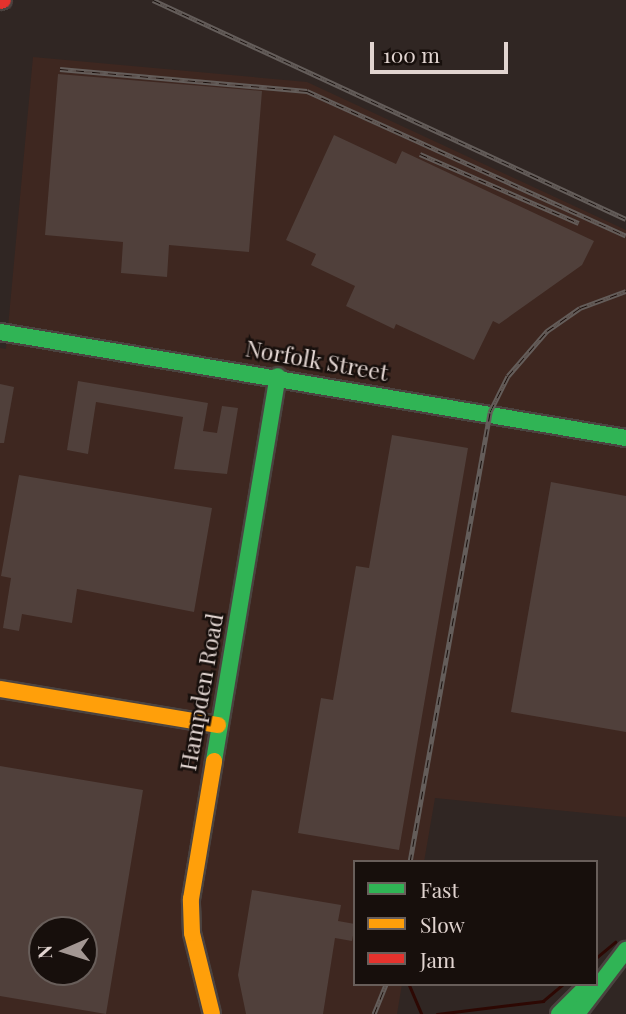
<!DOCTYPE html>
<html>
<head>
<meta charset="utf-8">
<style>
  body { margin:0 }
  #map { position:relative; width:626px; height:1014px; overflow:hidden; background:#302623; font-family:"Playfair Display",serif }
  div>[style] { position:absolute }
  .built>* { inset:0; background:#3e2720 }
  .stream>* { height:2.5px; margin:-1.25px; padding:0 1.25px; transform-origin:1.25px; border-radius:1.25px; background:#2d0803 }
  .building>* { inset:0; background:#50403b }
  .roads { filter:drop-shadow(2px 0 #4b4340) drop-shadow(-2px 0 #4b4340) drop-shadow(0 2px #4b4340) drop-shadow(0 -2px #4b4340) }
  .fast>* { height:16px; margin:-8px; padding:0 8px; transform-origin:8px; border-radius:8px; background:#30b455 }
  .slow>* { height:16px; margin:-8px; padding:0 8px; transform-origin:8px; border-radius:8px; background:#ff9f0a }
  .jam>* { height:16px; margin:-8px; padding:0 8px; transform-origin:8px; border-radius:8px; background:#e5322d }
  .rail>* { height:5px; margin-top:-2.5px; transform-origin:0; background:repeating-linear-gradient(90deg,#170f0c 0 8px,#645d5a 0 16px); box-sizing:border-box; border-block:2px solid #645d5a }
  span { translate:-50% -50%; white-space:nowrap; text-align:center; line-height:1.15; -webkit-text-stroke:5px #170f0c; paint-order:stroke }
  .street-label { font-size:23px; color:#e1d4d0 }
  .legend { position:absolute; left:353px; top:860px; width:245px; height:126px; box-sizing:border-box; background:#170f0c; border:2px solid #685e5a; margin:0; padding:9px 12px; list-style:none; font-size:21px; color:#e1d4d0 }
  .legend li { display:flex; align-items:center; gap:14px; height:35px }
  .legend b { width:35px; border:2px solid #685e5a }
  .north { position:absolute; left:28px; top:916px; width:70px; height:70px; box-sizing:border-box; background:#170f0c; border:2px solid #685e5a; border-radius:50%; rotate:267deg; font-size:19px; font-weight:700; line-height:28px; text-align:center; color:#e1d4d0 }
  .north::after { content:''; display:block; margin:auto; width:24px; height:32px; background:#a39793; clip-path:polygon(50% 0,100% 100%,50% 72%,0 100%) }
  .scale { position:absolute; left:370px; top:42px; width:138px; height:32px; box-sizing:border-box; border:4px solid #e1d4d0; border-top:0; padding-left:9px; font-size:21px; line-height:24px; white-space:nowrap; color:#e1d4d0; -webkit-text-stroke:5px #170f0c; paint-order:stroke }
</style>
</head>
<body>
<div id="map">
  <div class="built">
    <i style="clip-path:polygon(evenodd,33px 57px,307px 82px,626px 230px,626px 817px,435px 798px,424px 862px,355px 862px,355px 984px,402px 984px,397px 1014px,0 1014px,0 348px,6px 349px,33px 57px,42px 930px,84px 930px,84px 972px,42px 972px,42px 930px)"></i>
  </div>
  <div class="stream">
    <i style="left:596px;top:958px;width:25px;rotate:-40deg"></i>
    <i style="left:409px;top:984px;width:33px;rotate:67deg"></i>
    <i style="left:437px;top:1014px;width:107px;rotate:-7deg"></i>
    <i style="left:543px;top:1001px;width:26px;rotate:-40deg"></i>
  </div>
  <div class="building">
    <i style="clip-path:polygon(58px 74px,262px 91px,249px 252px,169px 245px,167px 277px,121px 273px,123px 242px,45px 235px)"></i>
    <i style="clip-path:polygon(334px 135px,396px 164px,402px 151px,594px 241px,582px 265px,499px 324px,493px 321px,474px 360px,396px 324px,394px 329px,346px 306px,355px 286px,311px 265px,316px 254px,286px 240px)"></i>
    <i style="clip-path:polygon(78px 381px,208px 403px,203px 431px,217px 433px,222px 406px,238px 408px,227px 474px,174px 469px,183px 417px,96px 402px,88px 454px,67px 450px)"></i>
    <i style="clip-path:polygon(0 384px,14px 387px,4px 443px,0 443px)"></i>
    <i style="clip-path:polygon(392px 435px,468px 448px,399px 850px,298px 833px,321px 698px,333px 700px,356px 566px,369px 568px)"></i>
    <i style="clip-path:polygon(19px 475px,212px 508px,194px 612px,77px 589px,72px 623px,22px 614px,19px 631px,3px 628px,11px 578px,1px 576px)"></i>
    <i style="clip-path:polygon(551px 482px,626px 496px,626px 732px,511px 712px)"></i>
    <i style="clip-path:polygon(evenodd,0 766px,143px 790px,106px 1014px,0 996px,0 766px,42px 930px,84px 930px,84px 972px,42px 972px,42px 930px)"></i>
    <i style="clip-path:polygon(252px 890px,341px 905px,338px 921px,355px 924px,352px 941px,335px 938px,323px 1014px,246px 1014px,238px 975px)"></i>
  </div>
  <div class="roads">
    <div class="fast">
      <i style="left:0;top:332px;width:635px;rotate:9.61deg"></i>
      <i style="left:214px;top:761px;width:390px;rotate:-80.6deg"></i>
      <i style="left:559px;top:1014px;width:42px;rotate:-45deg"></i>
      <i style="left:577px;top:1014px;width:81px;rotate:-52.6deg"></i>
    </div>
    <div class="slow">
      <i style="left:0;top:689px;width:221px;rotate:9.4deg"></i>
      <i style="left:212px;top:1014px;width:83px;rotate:-103.9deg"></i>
      <i style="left:192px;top:933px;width:34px;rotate:-92deg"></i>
      <i style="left:191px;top:899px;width:140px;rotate:-80.5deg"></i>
    </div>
    <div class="jam">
      <i style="left:0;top:1px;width:3px;rotate:-18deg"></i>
    </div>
  </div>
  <div class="rail">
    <i style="left:153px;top:0;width:521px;rotate:24.84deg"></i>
    <i style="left:60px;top:69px;width:248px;rotate:5.1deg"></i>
    <i style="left:307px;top:91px;width:350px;rotate:24.4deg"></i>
    <i style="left:420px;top:154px;width:173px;rotate:23.5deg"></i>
    <i style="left:410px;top:862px;width:457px;rotate:-79.9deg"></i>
    <i style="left:490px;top:412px;width:40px;rotate:-63.4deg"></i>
    <i style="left:508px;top:376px;width:60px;rotate:-49.1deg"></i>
    <i style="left:547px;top:331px;width:40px;rotate:-34.9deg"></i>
    <i style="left:580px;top:308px;width:49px;rotate:-20.3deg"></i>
    <i style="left:374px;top:1014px;width:32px;rotate:-68deg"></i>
  </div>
  <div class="street-label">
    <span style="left:317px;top:360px;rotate:10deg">Norfolk Street</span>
    <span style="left:201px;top:692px;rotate:-80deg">Hampden Road</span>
  </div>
  <ul class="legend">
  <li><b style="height:9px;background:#30b455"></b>Fast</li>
  <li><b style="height:9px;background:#ff9f0a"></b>Slow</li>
  <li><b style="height:9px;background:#e5322d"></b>Jam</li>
  </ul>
  <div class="north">N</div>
  <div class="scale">100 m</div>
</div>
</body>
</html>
